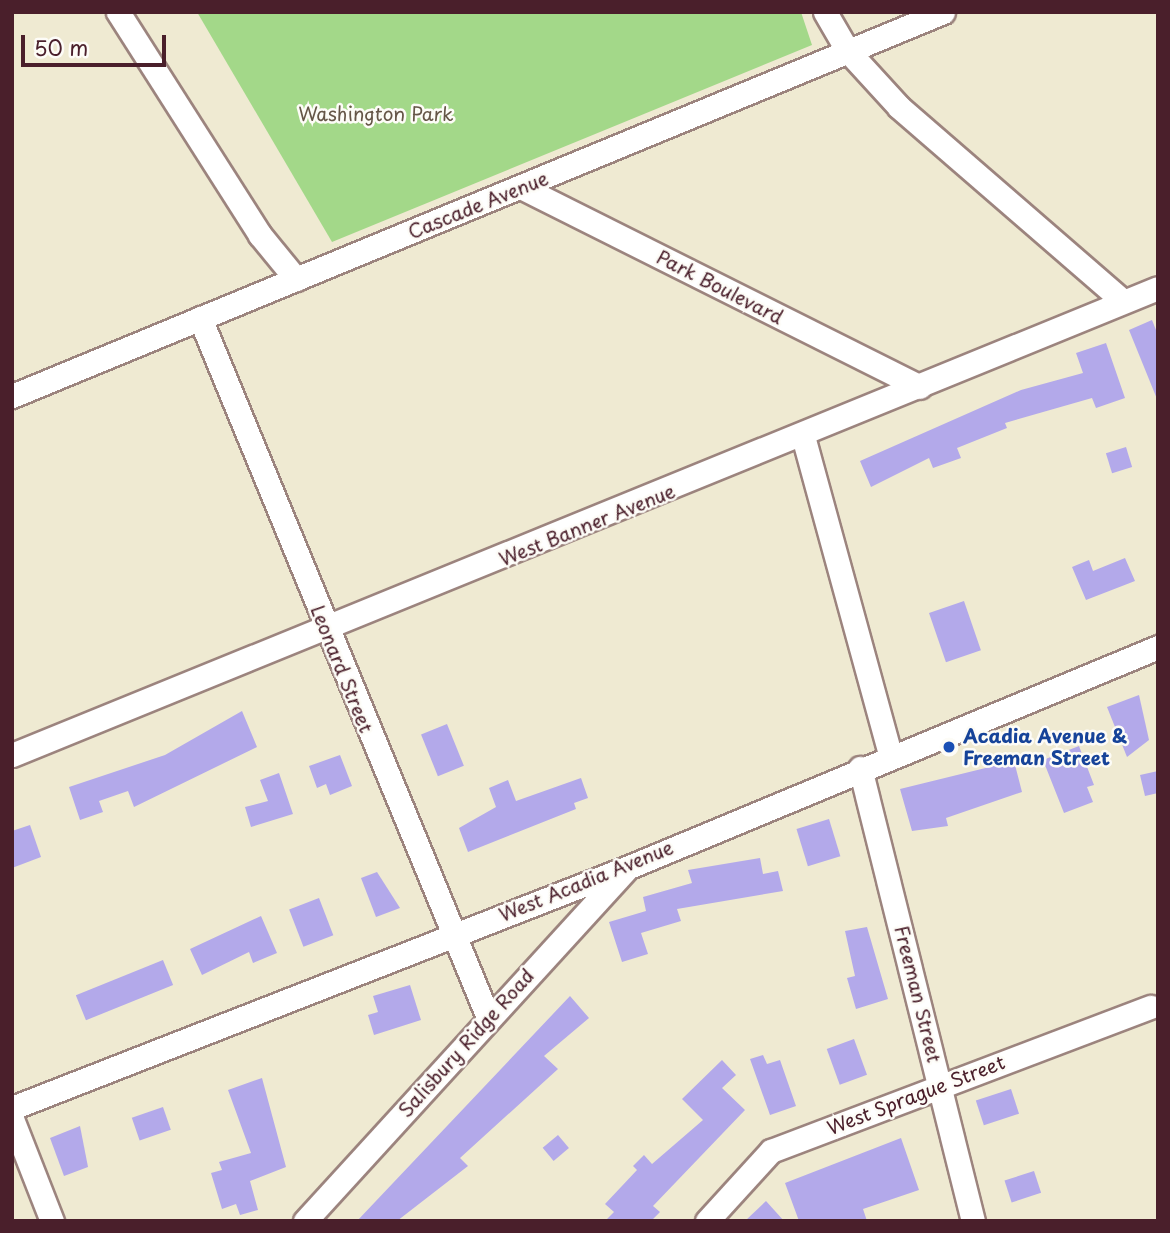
<!DOCTYPE html>
<html>
<head>
<meta charset="utf-8">
<style>
  body { margin:0 }
  #map { position:relative; width:1170px; height:1233px; overflow:hidden; background:#efead2; font-family:"Playpen Sans",sans-serif }
  div>[style] { position:absolute }
  .green>* { inset:0; background:#a3d889 }
  .building>* { inset:0; background:#b3a9ea; transform-origin:0 0 }
  .roads { filter:drop-shadow(2px 0 #9c847e) drop-shadow(-2px 0 #9c847e) drop-shadow(0 2px #9c847e) drop-shadow(0 -2px #9c847e) }
  .minor>* { height:23px; margin:-11.5px; padding:0 11.5px; transform-origin:11.5px; border-radius:11.5px; background:#fff }
  .dots>* { width:19px; height:19px; translate:-50% -50%; box-sizing:border-box; border:4px solid #fdfcf7; border-radius:50% }
  span { translate:-50% -50%; white-space:nowrap; text-align:center; line-height:1.15; -webkit-text-stroke:5px #fdfcf7; paint-order:stroke }
  .park-label { font-size:19px; color:#655647 }
  .street-label { font-size:19px; color:#4a1f2b }
  .transit-label { font-size:19px; color:#164399; font-weight:700 }
  .left { translate:0 -50%; text-align:left }
  .frame { position:absolute; inset:0; border:14px solid #4a1f2b; pointer-events:none }
  .scale { position:absolute; left:21px; top:35px; width:145px; height:32px; box-sizing:border-box; border:4px solid #4a1f2b; border-top:0; padding-left:9px; font-size:21px; line-height:24px; white-space:nowrap; color:#4a1f2b; -webkit-text-stroke:5px #fdfcf7; paint-order:stroke }
</style>
</head>
<body>
<div id="map">
  <div class="green">
    <i style="clip-path:polygon(197px 12px,801px 12px,812px 45px,332px 242px)"></i>
  </div>
  <div class="building">
    <i style="clip-path:polygon(1152px 320px,1158px 335px,1157px 399px,1129px 330px)"></i>
    <i style="clip-path:polygon(1106px 343px,1125px 398px,1096px 408px,1092px 398px,1005px 423px,1007px 428px,957px 448px,961px 458px,933px 468px,929px 458px,871px 487px,860px 461px,1021px 390px,1083px 373px,1076px 353px)"></i>
    <i style="left:1126px;top:447px;width:21px;height:21px;rotate:73deg"></i>
    <i style="clip-path:polygon(1125px 558px,1135px 581px,1086px 600px,1072px 567px,1089px 560px,1093px 571px)"></i>
    <i style="left:964px;top:601px;width:52px;height:37px;rotate:71deg"></i>
    <i style="clip-path:polygon(1139px 695px,1149px 740px,1127px 757px,1107px 707px)"></i>
    <i style="clip-path:polygon(242px 711px,257px 747px,134px 807px,128px 791px,99px 801px,103px 812px,80px 820px,69px 787px,165px 755px)"></i>
    <i style="left:447px;top:724px;width:45px;height:28px;rotate:68deg"></i>
    <i style="clip-path:polygon(1079px 746px,1094px 785px,1087px 787px,1093px 802px,1064px 813px,1043px 760px)"></i>
    <i style="clip-path:polygon(340px 755px,352px 786px,330px 795px,326px 784px,317px 788px,309px 766px)"></i>
    <i style="clip-path:polygon(1014px 761px,1022px 792px,946px 818px,948px 826px,912px 831px,900px 789px)"></i>
    <i style="clip-path:polygon(1158px 771px,1158px 793px,1145px 796px,1140px 775px)"></i>
    <i style="clip-path:polygon(279px 773px,293px 814px,251px 827px,245px 807px,268px 801px,260px 780px)"></i>
    <i style="clip-path:polygon(581px 778px,588px 798px,574px 803px,576px 809px,468px 852px,459px 828px,496px 807px,489px 788px,508px 780px,516px 801px)"></i>
    <i style="left:829px;top:819px;width:39px;height:34px;rotate:73deg"></i>
    <i style="clip-path:polygon(30px 825px,41px 857px,12px 868px,12px 831px)"></i>
    <i style="clip-path:polygon(760px 858px,763px 874px,778px 871px,783px 891px,677px 909px,681px 921px,641px 933px,648px 954px,622px 962px,609px 922px,646px 911px,643px 897px,692px 883px,688px 870px)"></i>
    <i style="clip-path:polygon(377px 872px,400px 908px,376px 917px,361px 878px)"></i>
    <i style="left:319px;top:898px;width:40px;height:32px;rotate:69deg"></i>
    <i style="clip-path:polygon(261px 916px,277px 953px,253px 963px,249px 952px,202px 975px,190px 949px)"></i>
    <i style="clip-path:polygon(867px 927px,888px 999px,856px 1009px,847px 978px,855px 976px,845px 931px)"></i>
    <i style="left:163px;top:960px;width:27px;height:94px;rotate:68deg"></i>
    <i style="clip-path:polygon(410px 985px,421px 1020px,374px 1035px,368px 1015px,378px 1012px,373px 996px)"></i>
    <i style="clip-path:polygon(570px 996px,589px 1018px,544px 1056px,558px 1069px,460px 1158px,468px 1166px,397px 1221px,357px 1221px)"></i>
    <i style="left:854px;top:1039px;width:38px;height:29px;rotate:70deg"></i>
    <i style="clip-path:polygon(763px 1055px,767px 1064px,780px 1060px,796px 1106px,770px 1115px,750px 1059px)"></i>
    <i style="clip-path:polygon(722px 1060px,736px 1075px,722px 1088px,745px 1110px,653px 1206px,660px 1212px,651px 1221px,605px 1221px,614px 1212px,605px 1204px,637px 1170px,633px 1166px,644px 1155px,652px 1164px,703px 1120px,682px 1099px)"></i>
    <i style="clip-path:polygon(262px 1078px,286px 1167px,250px 1181px,258px 1210px,240px 1215px,236px 1204px,222px 1209px,211px 1173px,222px 1170px,219px 1162px,251px 1153px,228px 1090px)"></i>
    <i style="left:1011px;top:1089px;width:26px;height:37px;rotate:72deg"></i>
    <i style="left:163px;top:1107px;width:24px;height:33px;rotate:71deg"></i>
    <i style="clip-path:polygon(80px 1126px,88px 1167px,64px 1176px,50px 1138px)"></i>
    <i style="left:558px;top:1135px;width:17px;height:20px;rotate:50deg"></i>
    <i style="clip-path:polygon(901px 1138px,919px 1190px,863px 1209px,867px 1221px,799px 1221px,785px 1183px)"></i>
    <i style="left:1034px;top:1171px;width:23px;height:31px;rotate:72deg"></i>
    <i style="clip-path:polygon(766px 1201px,784px 1221px,745px 1221px)"></i>
  </div>
  <div class="roads">
    <div class="minor">
      <i style="left:118px;top:12px;width:264px;rotate:57.5deg"></i>
      <i style="left:260px;top:235px;width:57px;rotate:50.7deg"></i>
      <i style="left:825px;top:12px;width:44px;rotate:59.9deg"></i>
      <i style="left:847px;top:50px;width:77px;rotate:47.6deg"></i>
      <i style="left:899px;top:107px;width:296px;rotate:40.9deg"></i>
      <i style="left:521px;top:187px;width:446px;rotate:26.6deg"></i>
      <i style="left:200px;top:318px;width:756px;rotate:67.61deg"></i>
      <i style="left:12px;top:396px;width:1007px;rotate:-22.41deg"></i>
      <i style="left:803px;top:436px;width:333px;rotate:74.7deg"></i>
      <i style="left:12px;top:755px;width:1237px;rotate:-22.17deg"></i>
      <i style="left:860px;top:768px;width:467px;rotate:76deg"></i>
      <i style="left:12px;top:1108px;width:662px;rotate:-21.34deg"></i>
      <i style="left:629px;top:867px;width:573px;rotate:-22.58deg"></i>
      <i style="left:12px;top:1119px;width:110px;rotate:68.6deg"></i>
      <i style="left:305px;top:1221px;width:473px;rotate:-47.6deg"></i>
      <i style="left:707px;top:1221px;width:95px;rotate:-47.6deg"></i>
      <i style="left:771px;top:1151px;width:406px;rotate:-20.8deg"></i>
    </div>
  </div>
  <div class="dots">
    <i style="left:949px;top:747px;background:#1a4fb4"></i>
  </div>
  <div class="park-label">
    <span style="left:376px;top:114px">Washington Park</span>
  </div>
  <div class="street-label">
    <span style="left:478px;top:205px;rotate:-22deg">Cascade Avenue</span>
    <span style="left:720px;top:287px;rotate:27deg">Park Boulevard</span>
    <span style="left:587px;top:525px;rotate:-22deg">West Banner Avenue</span>
    <span style="left:342px;top:669px;rotate:68deg">Leonard Street</span>
    <span style="left:586px;top:881px;rotate:-22deg">West Acadia Avenue</span>
    <span style="left:918px;top:994px;rotate:76deg">Freeman Street</span>
    <span style="left:466px;top:1043px;rotate:-48deg">Salisbury Ridge Road</span>
    <span style="left:916px;top:1095px;rotate:-21deg">West Sprague Street</span>
  </div>
  <div class="transit-label">
    <span class="left" style="left:963px;top:747px">Acadia Avenue &amp;<br>Freeman Street</span>
  </div>
  <div class="frame"></div>
  <div class="scale">50 m</div>
</div>
</body>
</html>
